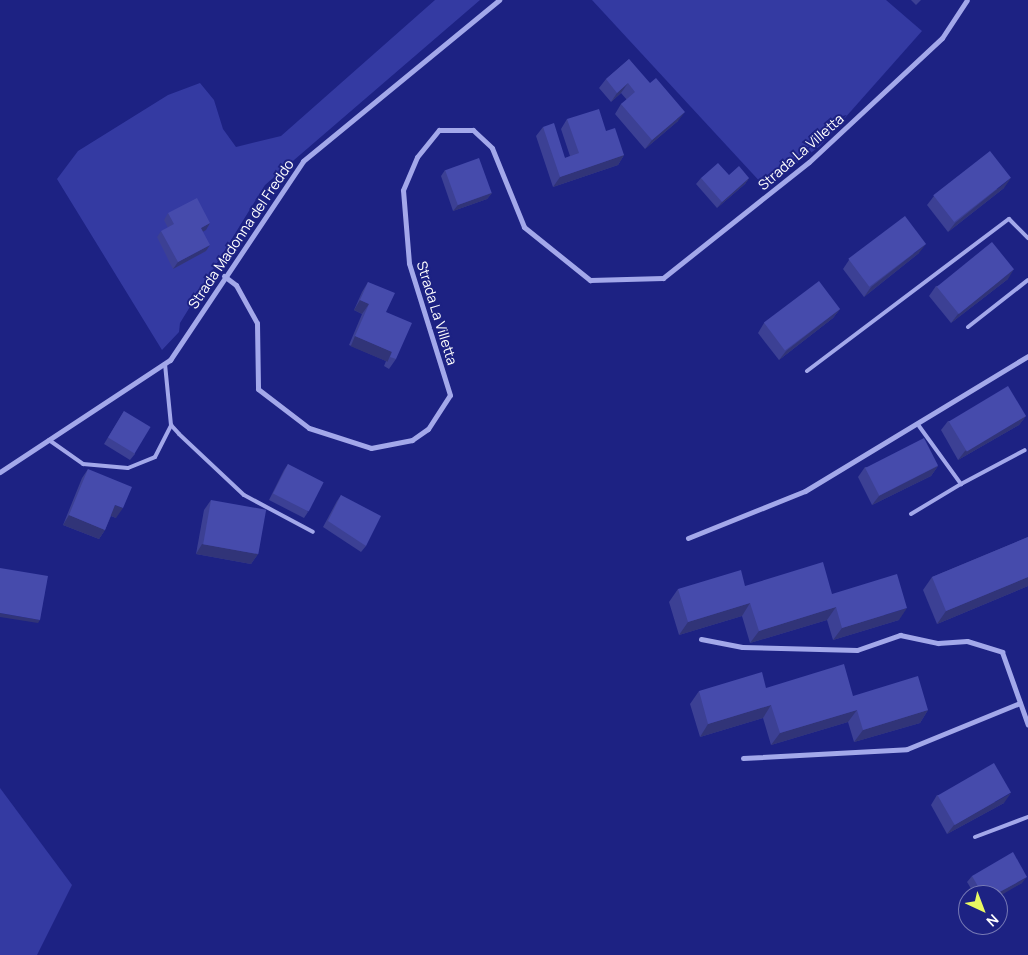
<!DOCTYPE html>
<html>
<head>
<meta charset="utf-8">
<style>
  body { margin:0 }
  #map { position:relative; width:1028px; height:955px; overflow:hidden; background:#1d2283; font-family:Manrope,sans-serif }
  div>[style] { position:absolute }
  .green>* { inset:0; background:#343aa2 }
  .lane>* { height:4px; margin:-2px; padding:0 2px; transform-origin:2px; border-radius:2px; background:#a3a8ea }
  .street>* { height:5px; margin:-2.5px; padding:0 2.5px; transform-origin:2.5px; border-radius:2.5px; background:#a3a8ea }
  .wall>* { inset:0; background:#3c4094 }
  .shaded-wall>* { inset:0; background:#313478; transform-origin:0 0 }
  .building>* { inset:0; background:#464bac; transform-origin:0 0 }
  span { translate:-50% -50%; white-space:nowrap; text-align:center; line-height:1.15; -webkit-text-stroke:4px #1d2283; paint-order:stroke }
  .street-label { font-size:14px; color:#fff }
  .north { position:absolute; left:958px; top:885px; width:50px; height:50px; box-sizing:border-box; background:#1d2283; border:1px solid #777ab5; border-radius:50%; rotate:137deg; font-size:14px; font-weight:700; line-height:20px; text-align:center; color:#fff }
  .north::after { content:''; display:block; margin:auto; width:18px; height:22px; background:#e9f962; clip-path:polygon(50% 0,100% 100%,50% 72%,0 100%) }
</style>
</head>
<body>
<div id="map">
  <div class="green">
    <i style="clip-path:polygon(435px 0,480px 0,265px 185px,180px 323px,179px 332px,162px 350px,57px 179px,78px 151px,168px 95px,200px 83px,214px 100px,223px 129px,236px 147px,281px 136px)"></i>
    <i style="clip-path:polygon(592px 0,886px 0,922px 31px,820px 146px,765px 187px)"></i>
    <i style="clip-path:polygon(0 788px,72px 885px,37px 955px,0 955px)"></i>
  </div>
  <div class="lane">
    <i style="left:968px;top:327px;width:76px;rotate:-38.1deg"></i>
    <i style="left:165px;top:364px;width:61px;rotate:84.4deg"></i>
    <i style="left:171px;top:425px;width:12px;rotate:48deg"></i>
    <i style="left:179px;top:434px;width:89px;rotate:43.2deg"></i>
    <i style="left:244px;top:495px;width:78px;rotate:28.2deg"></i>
    <i style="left:807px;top:371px;width:253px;rotate:-37deg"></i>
    <i style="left:1009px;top:219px;width:27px;rotate:45deg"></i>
    <i style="left:919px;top:426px;width:72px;rotate:54.1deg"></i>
    <i style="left:961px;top:484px;width:72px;rotate:-28deg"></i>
    <i style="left:49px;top:440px;width:42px;rotate:35.2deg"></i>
    <i style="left:83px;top:464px;width:45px;rotate:5.1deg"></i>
    <i style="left:128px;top:468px;width:29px;rotate:-22deg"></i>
    <i style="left:155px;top:457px;width:36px;rotate:-63deg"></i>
    <i style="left:911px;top:514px;width:58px;rotate:-31deg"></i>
    <i style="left:975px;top:837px;width:57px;rotate:-20.7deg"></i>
  </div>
  <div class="street">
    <i style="left:224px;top:276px;width:15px;rotate:37deg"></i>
    <i style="left:236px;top:285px;width:43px;rotate:61.1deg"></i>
    <i style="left:257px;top:323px;width:66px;rotate:89.1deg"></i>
    <i style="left:258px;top:389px;width:64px;rotate:37.4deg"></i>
    <i style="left:309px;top:428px;width:65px;rotate:17.9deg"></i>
    <i style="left:371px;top:448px;width:42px;rotate:-11deg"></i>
    <i style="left:412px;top:440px;width:19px;rotate:-35deg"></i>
    <i style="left:428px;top:429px;width:40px;rotate:-57.1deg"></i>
    <i style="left:450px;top:395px;width:138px;rotate:-107.3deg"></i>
    <i style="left:409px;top:263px;width:73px;rotate:-94.7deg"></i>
    <i style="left:403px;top:190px;width:36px;rotate:-67deg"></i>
    <i style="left:417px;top:157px;width:35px;rotate:-51deg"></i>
    <i style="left:439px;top:130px;width:34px"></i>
    <i style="left:473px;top:130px;width:26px;rotate:43deg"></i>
    <i style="left:492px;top:148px;width:85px;rotate:67.9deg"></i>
    <i style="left:524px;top:227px;width:85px;rotate:38.8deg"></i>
    <i style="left:590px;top:280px;width:73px;rotate:-1.6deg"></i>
    <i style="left:663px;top:278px;width:186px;rotate:-38.5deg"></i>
    <i style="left:809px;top:162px;width:182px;rotate:-43deg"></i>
    <i style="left:942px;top:38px;width:45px;rotate:-56.7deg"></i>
    <i style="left:0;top:472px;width:204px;rotate:-33.4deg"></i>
    <i style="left:170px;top:360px;width:239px;rotate:-56.2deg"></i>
    <i style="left:303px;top:161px;width:254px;rotate:-39.4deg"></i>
    <i style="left:688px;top:538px;width:126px;rotate:-21.9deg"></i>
    <i style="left:805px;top:491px;width:261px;rotate:-31.2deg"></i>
    <i style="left:701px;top:639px;width:42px;rotate:11deg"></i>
    <i style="left:742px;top:647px;width:115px;rotate:1.5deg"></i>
    <i style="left:857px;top:650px;width:46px;rotate:-19.2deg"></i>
    <i style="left:900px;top:635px;width:39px;rotate:12deg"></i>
    <i style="left:938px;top:643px;width:29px;rotate:-4deg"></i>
    <i style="left:967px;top:641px;width:37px;rotate:17deg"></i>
    <i style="left:1002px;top:652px;width:77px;rotate:70.4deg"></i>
    <i style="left:743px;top:758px;width:164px;rotate:-3.1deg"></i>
    <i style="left:907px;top:749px;width:122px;rotate:-22.2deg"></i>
  </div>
  <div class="wall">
    <i style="clip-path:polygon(911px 0,921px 0,916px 5px)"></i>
    <i style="clip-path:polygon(629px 59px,678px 121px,645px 149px,615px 114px,621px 104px,627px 100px,621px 93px,611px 102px,599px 88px,606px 79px)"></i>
    <i style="clip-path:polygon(567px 119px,606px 131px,624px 155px,618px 165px,553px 187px,536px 136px,543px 127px,565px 158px,570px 156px,561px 129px)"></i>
    <i style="clip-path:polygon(445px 170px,492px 193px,487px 199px,453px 211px,441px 176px)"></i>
    <i style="clip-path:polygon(729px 175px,749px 178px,745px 184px,717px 208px,696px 184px,701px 178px)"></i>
    <i style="clip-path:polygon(1004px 188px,948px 232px,927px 205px,934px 196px)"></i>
    <i style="clip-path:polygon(168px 213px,210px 223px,206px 230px,203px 231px,206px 251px,173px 269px,157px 237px,161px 231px,168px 228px,164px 220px)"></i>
    <i style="clip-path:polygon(919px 253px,864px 297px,843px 269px,849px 260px)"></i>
    <i style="clip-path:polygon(1008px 279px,951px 323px,929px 296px,936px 286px)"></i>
    <i style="clip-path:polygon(368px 282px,386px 312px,396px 359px,389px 369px,384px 366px,386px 361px,349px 345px,362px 314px,354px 310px,362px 292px)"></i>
    <i style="clip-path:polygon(840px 309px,833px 318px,779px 360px,758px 333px,764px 323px)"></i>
    <i style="clip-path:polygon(124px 411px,135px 454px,130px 460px,104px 444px)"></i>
    <i style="clip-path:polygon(1026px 416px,1019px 425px,958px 460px,941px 430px,948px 421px)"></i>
    <i style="clip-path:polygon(288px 464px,308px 512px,304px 518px,269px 500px,284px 470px)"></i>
    <i style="clip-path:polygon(938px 466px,931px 476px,872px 505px,858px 477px,865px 467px)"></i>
    <i style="clip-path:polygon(88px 469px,116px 518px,111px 516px,105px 530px,99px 539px,63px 525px,82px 478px)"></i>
    <i style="clip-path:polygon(341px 495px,366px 546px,361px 552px,323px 527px,337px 501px)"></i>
    <i style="clip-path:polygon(211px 500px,258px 554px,251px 564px,196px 554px,204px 510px)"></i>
    <i style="clip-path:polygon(1028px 537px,1028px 586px,937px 624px,923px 590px,932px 577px)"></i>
    <i style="clip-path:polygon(745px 586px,832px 594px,899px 620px,833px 640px,827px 620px,750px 643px,742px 616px,679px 635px,669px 602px,678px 589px)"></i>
    <i style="clip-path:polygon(766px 688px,853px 696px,928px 710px,920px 723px,854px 742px,848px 722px,771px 745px,763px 718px,700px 737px,690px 704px,699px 691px)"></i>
    <i style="clip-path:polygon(937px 795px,1004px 803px,947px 834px,931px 805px)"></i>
    <i style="clip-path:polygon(972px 876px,1022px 883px,998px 895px,975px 895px,967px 882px)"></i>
  </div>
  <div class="shaded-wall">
    <i style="clip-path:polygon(628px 83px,621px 93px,611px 102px,617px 93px)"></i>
    <i style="clip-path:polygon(685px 112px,678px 121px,645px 149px,652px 140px)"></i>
    <i style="clip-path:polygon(624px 155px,618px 165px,553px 187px,560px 177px)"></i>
    <i style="clip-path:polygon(749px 178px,745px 184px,717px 208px,722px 202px)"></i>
    <i style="clip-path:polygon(1011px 178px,1004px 188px,948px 232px,955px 223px)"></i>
    <i style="clip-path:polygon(492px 193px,487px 199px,453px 211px,458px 205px)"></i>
    <i style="clip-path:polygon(210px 223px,206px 230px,197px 235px,201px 228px)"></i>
    <i style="clip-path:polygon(926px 244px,919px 253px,864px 297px,871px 287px)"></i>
    <i style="clip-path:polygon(210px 245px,206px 251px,173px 269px,178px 262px)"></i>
    <i style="clip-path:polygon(1014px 269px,1008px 279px,951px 323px,958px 314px)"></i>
    <i style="clip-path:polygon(360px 300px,369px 304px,362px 314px,354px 310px)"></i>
    <i style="clip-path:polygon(840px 309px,833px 318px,779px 360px,786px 351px)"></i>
    <i style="left:355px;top:336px;width:40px;height:11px;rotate:23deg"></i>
    <i style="clip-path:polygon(1026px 416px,1019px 425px,958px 460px,965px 451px)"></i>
    <i style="clip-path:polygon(938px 466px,931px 476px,872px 505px,879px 496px)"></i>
    <i style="clip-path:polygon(115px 505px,123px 508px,116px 518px,109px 515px)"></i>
    <i style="clip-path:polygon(69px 515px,105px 530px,99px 539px,63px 525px)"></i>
    <i style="clip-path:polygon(202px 544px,258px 554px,251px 564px,196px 554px)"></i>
    <i style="clip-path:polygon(1028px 577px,1028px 586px,937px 624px,946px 611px)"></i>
    <i style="clip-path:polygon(750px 603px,742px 616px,679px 635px,688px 622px)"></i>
    <i style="clip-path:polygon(836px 607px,827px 620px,750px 643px,759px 631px)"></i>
    <i style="clip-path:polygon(907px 608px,899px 620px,833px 640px,842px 628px)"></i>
    <i style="clip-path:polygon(0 613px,40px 620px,38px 623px,0 617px)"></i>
    <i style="clip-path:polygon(771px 705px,763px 718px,700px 737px,708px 724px)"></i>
    <i style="clip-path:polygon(857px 710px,848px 722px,771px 745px,780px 733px)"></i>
    <i style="clip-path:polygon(928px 710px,920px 723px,854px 742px,863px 730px)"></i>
    <i style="clip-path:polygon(1011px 793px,1004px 803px,947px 834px,954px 825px)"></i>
    <i style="clip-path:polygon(1027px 877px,1022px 883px,998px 897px,998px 895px,994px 895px)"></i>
  </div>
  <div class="building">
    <i style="clip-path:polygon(629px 59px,650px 83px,656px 78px,685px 112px,652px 140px,621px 104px,635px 92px,628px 83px,617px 93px,606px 79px)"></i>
    <i style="clip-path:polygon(599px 109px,606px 131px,615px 128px,624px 155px,560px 177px,543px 127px,554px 123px,565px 158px,579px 153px,567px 119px)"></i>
    <i style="left:990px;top:151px;width:34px;height:72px;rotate:52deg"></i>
    <i style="left:479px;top:158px;width:37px;height:36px;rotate:70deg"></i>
    <i style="clip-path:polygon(718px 163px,729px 175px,739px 166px,749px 178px,722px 202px,701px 178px)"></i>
    <i style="clip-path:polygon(197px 198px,210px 223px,201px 228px,210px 245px,178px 262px,161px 231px,174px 224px,168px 213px)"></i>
    <i style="left:905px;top:216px;width:35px;height:71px;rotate:53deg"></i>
    <i style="left:992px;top:242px;width:35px;height:71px;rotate:51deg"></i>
    <i style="left:819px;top:281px;width:35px;height:69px;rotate:53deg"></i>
    <i style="clip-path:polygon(368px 282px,395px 293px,386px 312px,412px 323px,396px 359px,390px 357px,392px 352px,355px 336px,369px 304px,360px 300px)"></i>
    <i style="left:1008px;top:386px;width:35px;height:69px;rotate:59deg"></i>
    <i style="left:124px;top:411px;width:31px;height:31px;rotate:31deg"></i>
    <i style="left:924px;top:438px;width:31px;height:66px;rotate:63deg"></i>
    <i style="left:288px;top:464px;width:40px;height:33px;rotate:27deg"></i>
    <i style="clip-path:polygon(88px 469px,132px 487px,123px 508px,115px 505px,105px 530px,69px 515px)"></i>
    <i style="clip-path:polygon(341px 495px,381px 516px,366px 546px,328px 521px)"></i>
    <i style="left:211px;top:500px;width:56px;height:45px;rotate:10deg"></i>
    <i style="clip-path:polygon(1028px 537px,1028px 577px,946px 611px,932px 577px)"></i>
    <i style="clip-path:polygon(823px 562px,832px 594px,897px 574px,907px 608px,842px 628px,836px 607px,759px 631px,750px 603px,688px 622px,678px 589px,741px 570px,745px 586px)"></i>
    <i style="clip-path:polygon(0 568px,48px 576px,40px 620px,0 613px)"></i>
    <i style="clip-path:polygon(844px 664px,853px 696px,918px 676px,928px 710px,863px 730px,857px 710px,780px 733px,771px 705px,708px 724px,699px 691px,762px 672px,766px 688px)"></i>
    <i style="left:994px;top:763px;width:34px;height:65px;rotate:60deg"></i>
    <i style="clip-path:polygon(1013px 852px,1027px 877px,994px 895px,983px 895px,972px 876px)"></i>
  </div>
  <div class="street-label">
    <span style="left:801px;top:152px;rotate:-41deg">Strada La Villetta</span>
    <span style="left:241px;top:234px;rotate:-56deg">Strada Madonna del Freddo</span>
    <span style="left:437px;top:313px;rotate:73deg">Strada La Villetta</span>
  </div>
  <div class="north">N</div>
</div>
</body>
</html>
